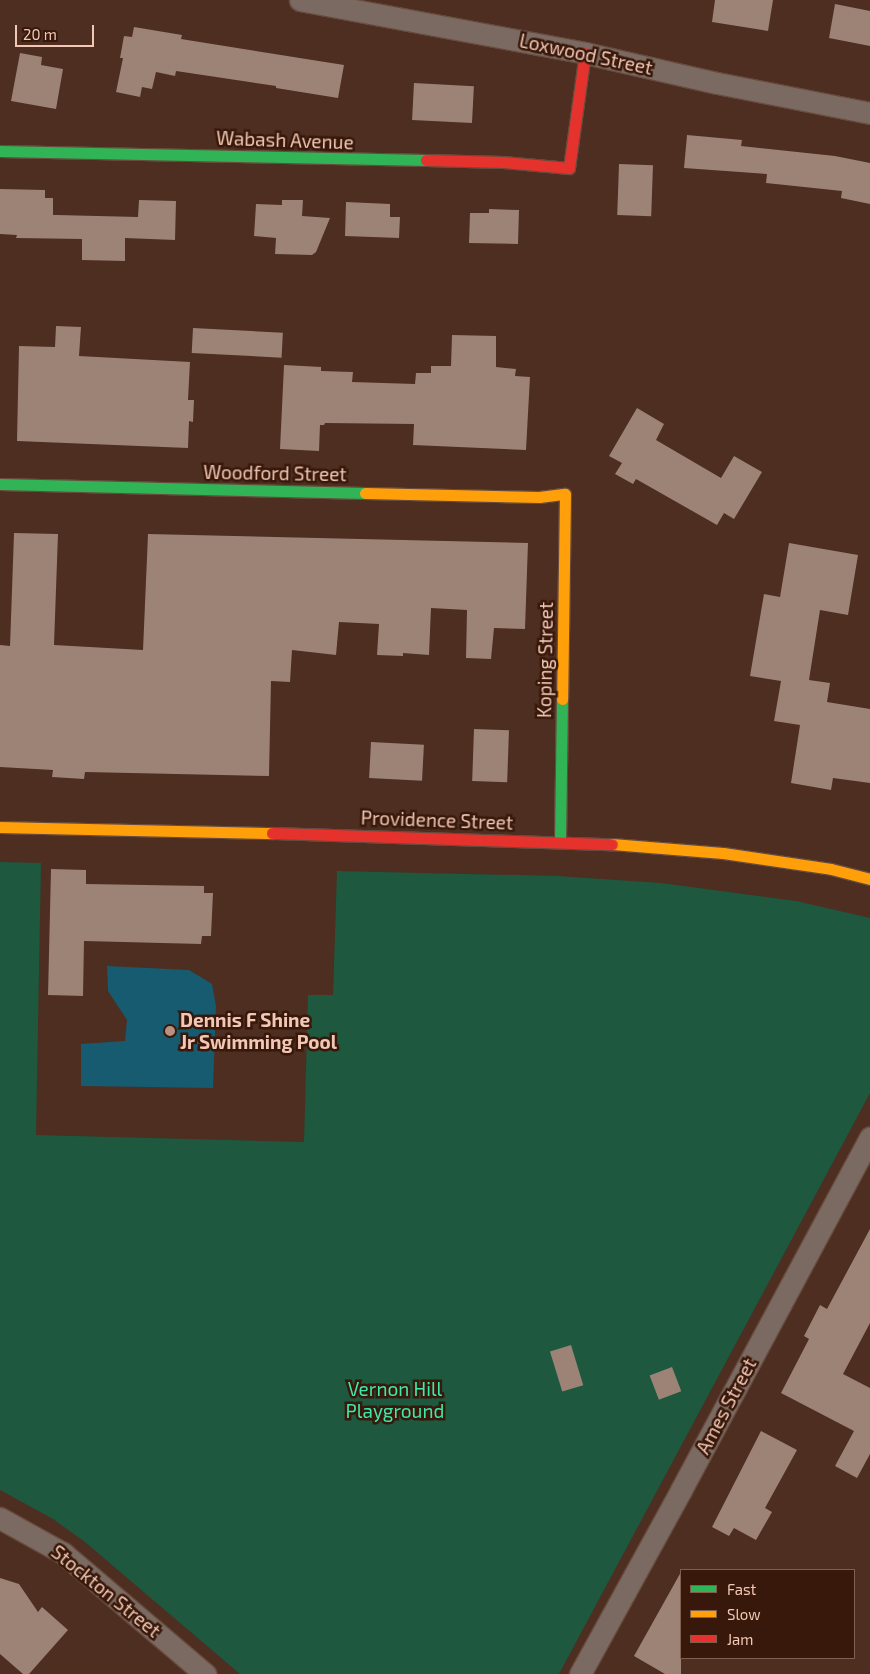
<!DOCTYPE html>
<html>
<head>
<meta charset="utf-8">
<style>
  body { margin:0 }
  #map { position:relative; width:870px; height:1674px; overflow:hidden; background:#4d2e20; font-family:"Exo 2",sans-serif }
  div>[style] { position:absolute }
  .green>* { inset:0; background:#1d583f }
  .water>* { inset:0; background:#165b6f }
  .building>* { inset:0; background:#9d8276; transform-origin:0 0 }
  .roads { filter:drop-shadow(1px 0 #674b3e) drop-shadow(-1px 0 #674b3e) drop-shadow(0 1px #674b3e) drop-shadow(0 -1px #674b3e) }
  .street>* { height:21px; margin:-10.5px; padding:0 10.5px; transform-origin:10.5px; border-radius:10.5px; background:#7b6a61 }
  .fast>* { height:11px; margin:-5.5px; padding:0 5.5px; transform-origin:5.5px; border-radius:5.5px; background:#30b455 }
  .slow>* { height:11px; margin:-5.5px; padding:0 5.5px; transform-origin:5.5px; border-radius:5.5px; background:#ff9f0a }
  .jam>* { height:11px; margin:-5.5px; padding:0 5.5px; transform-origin:5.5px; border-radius:5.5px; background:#e5322d }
  .dots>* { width:14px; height:14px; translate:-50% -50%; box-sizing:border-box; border:2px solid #37180a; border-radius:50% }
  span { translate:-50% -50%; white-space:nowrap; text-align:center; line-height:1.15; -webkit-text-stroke:5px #37180a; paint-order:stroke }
  .street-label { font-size:19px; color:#f2c7b5 }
  .poi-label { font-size:19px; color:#f2c7b5; font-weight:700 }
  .left { translate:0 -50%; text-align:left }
  .park-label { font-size:19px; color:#3de9ab }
  .legend { position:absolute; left:680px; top:1569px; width:175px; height:90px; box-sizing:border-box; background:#37180a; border:1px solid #825e4e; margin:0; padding:6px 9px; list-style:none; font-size:15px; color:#f2c7b5 }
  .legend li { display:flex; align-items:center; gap:10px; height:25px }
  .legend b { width:25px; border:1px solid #825e4e }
  .scale { position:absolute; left:15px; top:25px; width:79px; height:22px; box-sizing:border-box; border:2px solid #f2c7b5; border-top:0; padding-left:6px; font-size:15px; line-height:18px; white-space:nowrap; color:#f2c7b5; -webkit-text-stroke:4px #37180a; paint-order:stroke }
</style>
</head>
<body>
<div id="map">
  <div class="green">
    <i style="clip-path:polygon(0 862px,41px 863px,36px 1135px,304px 1142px,308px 995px,333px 995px,337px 871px,558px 876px,661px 883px,796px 901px,870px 918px,870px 1093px,559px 1674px,240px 1674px,85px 1542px,53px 1519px,0 1490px)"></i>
  </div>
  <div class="water">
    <i style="clip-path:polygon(107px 966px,189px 970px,212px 984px,216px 1006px,213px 1088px,81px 1086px,81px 1044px,125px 1041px,127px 1020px,108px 991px)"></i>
  </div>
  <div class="building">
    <i style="clip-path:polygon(715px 0,773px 0,768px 31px,712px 22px)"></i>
    <i style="clip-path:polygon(835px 4px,870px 11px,870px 46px,829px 38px)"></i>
    <i style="clip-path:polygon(134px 27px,182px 35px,181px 39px,344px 65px,338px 98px,276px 88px,276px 86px,176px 71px,175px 76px,156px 72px,152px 89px,142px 87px,140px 97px,116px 92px,123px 58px,120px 58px,124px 36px,132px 37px)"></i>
    <i style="clip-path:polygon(20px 53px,42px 57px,41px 65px,63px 69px,56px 109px,11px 101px)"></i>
    <i style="left:414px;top:83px;width:60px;height:37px;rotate:3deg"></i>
    <i style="clip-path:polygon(687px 135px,742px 140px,741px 146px,835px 156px,870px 163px,870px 204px,841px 198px,842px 191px,766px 183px,767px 174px,684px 168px)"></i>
    <i style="left:619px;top:164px;width:34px;height:51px;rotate:2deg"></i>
    <i style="clip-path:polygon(0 189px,45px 190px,45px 198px,53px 198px,53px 215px,57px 215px,138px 217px,139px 200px,176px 201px,175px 240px,125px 238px,125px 261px,82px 260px,82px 239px,16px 238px,17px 235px,0 234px)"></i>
    <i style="clip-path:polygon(282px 200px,303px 200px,302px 216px,330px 218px,316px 252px,312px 255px,275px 254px,276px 238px,254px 236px,256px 204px,282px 205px)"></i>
    <i style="clip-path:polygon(346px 202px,390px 204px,390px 217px,400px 217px,399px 238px,345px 236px)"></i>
    <i style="clip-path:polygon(489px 209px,519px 210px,518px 244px,469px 243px,470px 213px,489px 213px)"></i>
    <i style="clip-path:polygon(56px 326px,81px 327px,79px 356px,190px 362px,188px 400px,194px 400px,193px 422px,189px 421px,188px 448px,17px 441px,19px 346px,55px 347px)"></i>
    <i style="left:193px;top:328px;width:90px;height:25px;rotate:3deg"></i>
    <i style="clip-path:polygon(452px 335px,496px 336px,496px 367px,516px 369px,515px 376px,530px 377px,526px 450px,413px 445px,414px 424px,325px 423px,324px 425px,320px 425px,319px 451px,280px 449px,284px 365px,321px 367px,321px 371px,353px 372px,352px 382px,415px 384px,416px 373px,431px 373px,431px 366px,451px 366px)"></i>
    <i style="clip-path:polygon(637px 408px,664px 424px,656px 440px,721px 478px,734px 456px,762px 472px,734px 519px,724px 513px,717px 525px,636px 479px,633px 484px,615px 474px,622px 463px,609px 456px)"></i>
    <i style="clip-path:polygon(14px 533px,58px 534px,54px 645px,143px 650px,148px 534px,528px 543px,525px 629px,494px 628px,491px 659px,466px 658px,467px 610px,431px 608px,429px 655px,403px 653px,403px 656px,377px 655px,379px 624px,339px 622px,336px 655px,292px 650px,290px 682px,271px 681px,269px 776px,85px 772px,84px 779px,52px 777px,53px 770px,0 767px,0 645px,10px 646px)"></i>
    <i style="clip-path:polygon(789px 543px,858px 555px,848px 615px,820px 610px,809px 680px,830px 683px,827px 702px,870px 709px,870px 783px,833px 778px,831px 790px,791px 783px,800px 725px,774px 721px,781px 681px,750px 676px,764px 594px,780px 597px)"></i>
    <i style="left:474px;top:729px;width:35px;height:52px;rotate:2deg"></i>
    <i style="left:371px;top:742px;width:53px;height:36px;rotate:3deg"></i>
    <i style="clip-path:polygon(51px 869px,86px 870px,86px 884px,204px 886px,204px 893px,213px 893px,211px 936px,202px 936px,201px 944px,84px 941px,83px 996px,48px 995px)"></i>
    <i style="clip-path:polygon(870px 1229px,870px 1323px,843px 1374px,870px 1388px,870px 1454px,857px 1478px,835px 1466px,854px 1431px,781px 1393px,809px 1339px,804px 1336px,820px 1305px,827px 1309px)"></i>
    <i style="left:571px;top:1345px;width:42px;height:22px;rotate:73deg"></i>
    <i style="left:672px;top:1367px;width:26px;height:24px;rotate:69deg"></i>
    <i style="clip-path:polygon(761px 1431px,797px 1450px,765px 1508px,772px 1512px,756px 1540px,734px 1528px,729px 1536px,712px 1527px)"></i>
    <i style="clip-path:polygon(681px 1572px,681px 1674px,665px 1674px,634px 1656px)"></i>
    <i style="clip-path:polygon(0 1578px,19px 1584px,38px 1612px,42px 1607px,68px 1630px,29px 1674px,23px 1674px,0 1654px)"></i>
  </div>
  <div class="roads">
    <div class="street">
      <i style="left:300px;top:0;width:290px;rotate:10.5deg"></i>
      <i style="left:585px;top:53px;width:135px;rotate:12.8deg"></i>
      <i style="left:717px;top:83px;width:156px;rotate:11.1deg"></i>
      <i style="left:0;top:1518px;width:72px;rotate:29.1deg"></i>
      <i style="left:63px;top:1553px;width:187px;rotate:40.4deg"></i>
      <i style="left:580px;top:1674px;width:210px;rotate:-61.2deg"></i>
      <i style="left:681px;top:1490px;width:400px;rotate:-61.8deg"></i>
    </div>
    <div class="fast">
      <i style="left:0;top:151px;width:426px;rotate:1.2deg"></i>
      <i style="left:0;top:484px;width:365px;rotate:1.4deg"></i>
      <i style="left:560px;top:842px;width:143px;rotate:-89.2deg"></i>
    </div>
    <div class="slow">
      <i style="left:365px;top:493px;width:174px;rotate:1.3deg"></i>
      <i style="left:539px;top:497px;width:26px;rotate:-7deg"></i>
      <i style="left:565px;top:494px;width:205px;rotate:90.8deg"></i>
      <i style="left:0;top:827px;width:272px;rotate:1.3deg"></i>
      <i style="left:612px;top:844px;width:111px;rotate:4.6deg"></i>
      <i style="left:723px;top:853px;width:109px;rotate:8.4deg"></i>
      <i style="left:831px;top:869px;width:40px;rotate:14.4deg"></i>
    </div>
    <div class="jam">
      <i style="left:426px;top:160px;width:77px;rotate:1.5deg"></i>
      <i style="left:503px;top:162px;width:66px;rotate:5.2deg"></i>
      <i style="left:569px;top:168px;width:116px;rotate:-82.1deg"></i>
      <i style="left:272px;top:833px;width:340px;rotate:1.9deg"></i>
    </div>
  </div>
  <div class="dots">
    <i style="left:170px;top:1031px;background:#b89181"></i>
  </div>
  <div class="street-label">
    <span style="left:586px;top:54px;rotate:12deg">Loxwood Street</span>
    <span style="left:285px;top:140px;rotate:2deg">Wabash Avenue</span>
    <span style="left:275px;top:473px;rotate:1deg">Woodford Street</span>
    <span style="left:545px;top:660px;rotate:-89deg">Koping Street</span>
    <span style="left:437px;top:820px;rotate:2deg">Providence Street</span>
    <span style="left:726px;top:1406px;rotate:-62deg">Ames Street</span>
    <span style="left:106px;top:1591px;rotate:39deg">Stockton Street</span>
  </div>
  <div class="poi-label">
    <span class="left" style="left:180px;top:1031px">Dennis F Shine<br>Jr Swimming Pool</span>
  </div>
  <div class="park-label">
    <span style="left:395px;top:1400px">Vernon Hill<br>Playground</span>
  </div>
  <ul class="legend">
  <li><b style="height:6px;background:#30b455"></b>Fast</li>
  <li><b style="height:6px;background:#ff9f0a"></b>Slow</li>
  <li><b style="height:6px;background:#e5322d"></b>Jam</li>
  </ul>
  <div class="scale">20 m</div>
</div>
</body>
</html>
